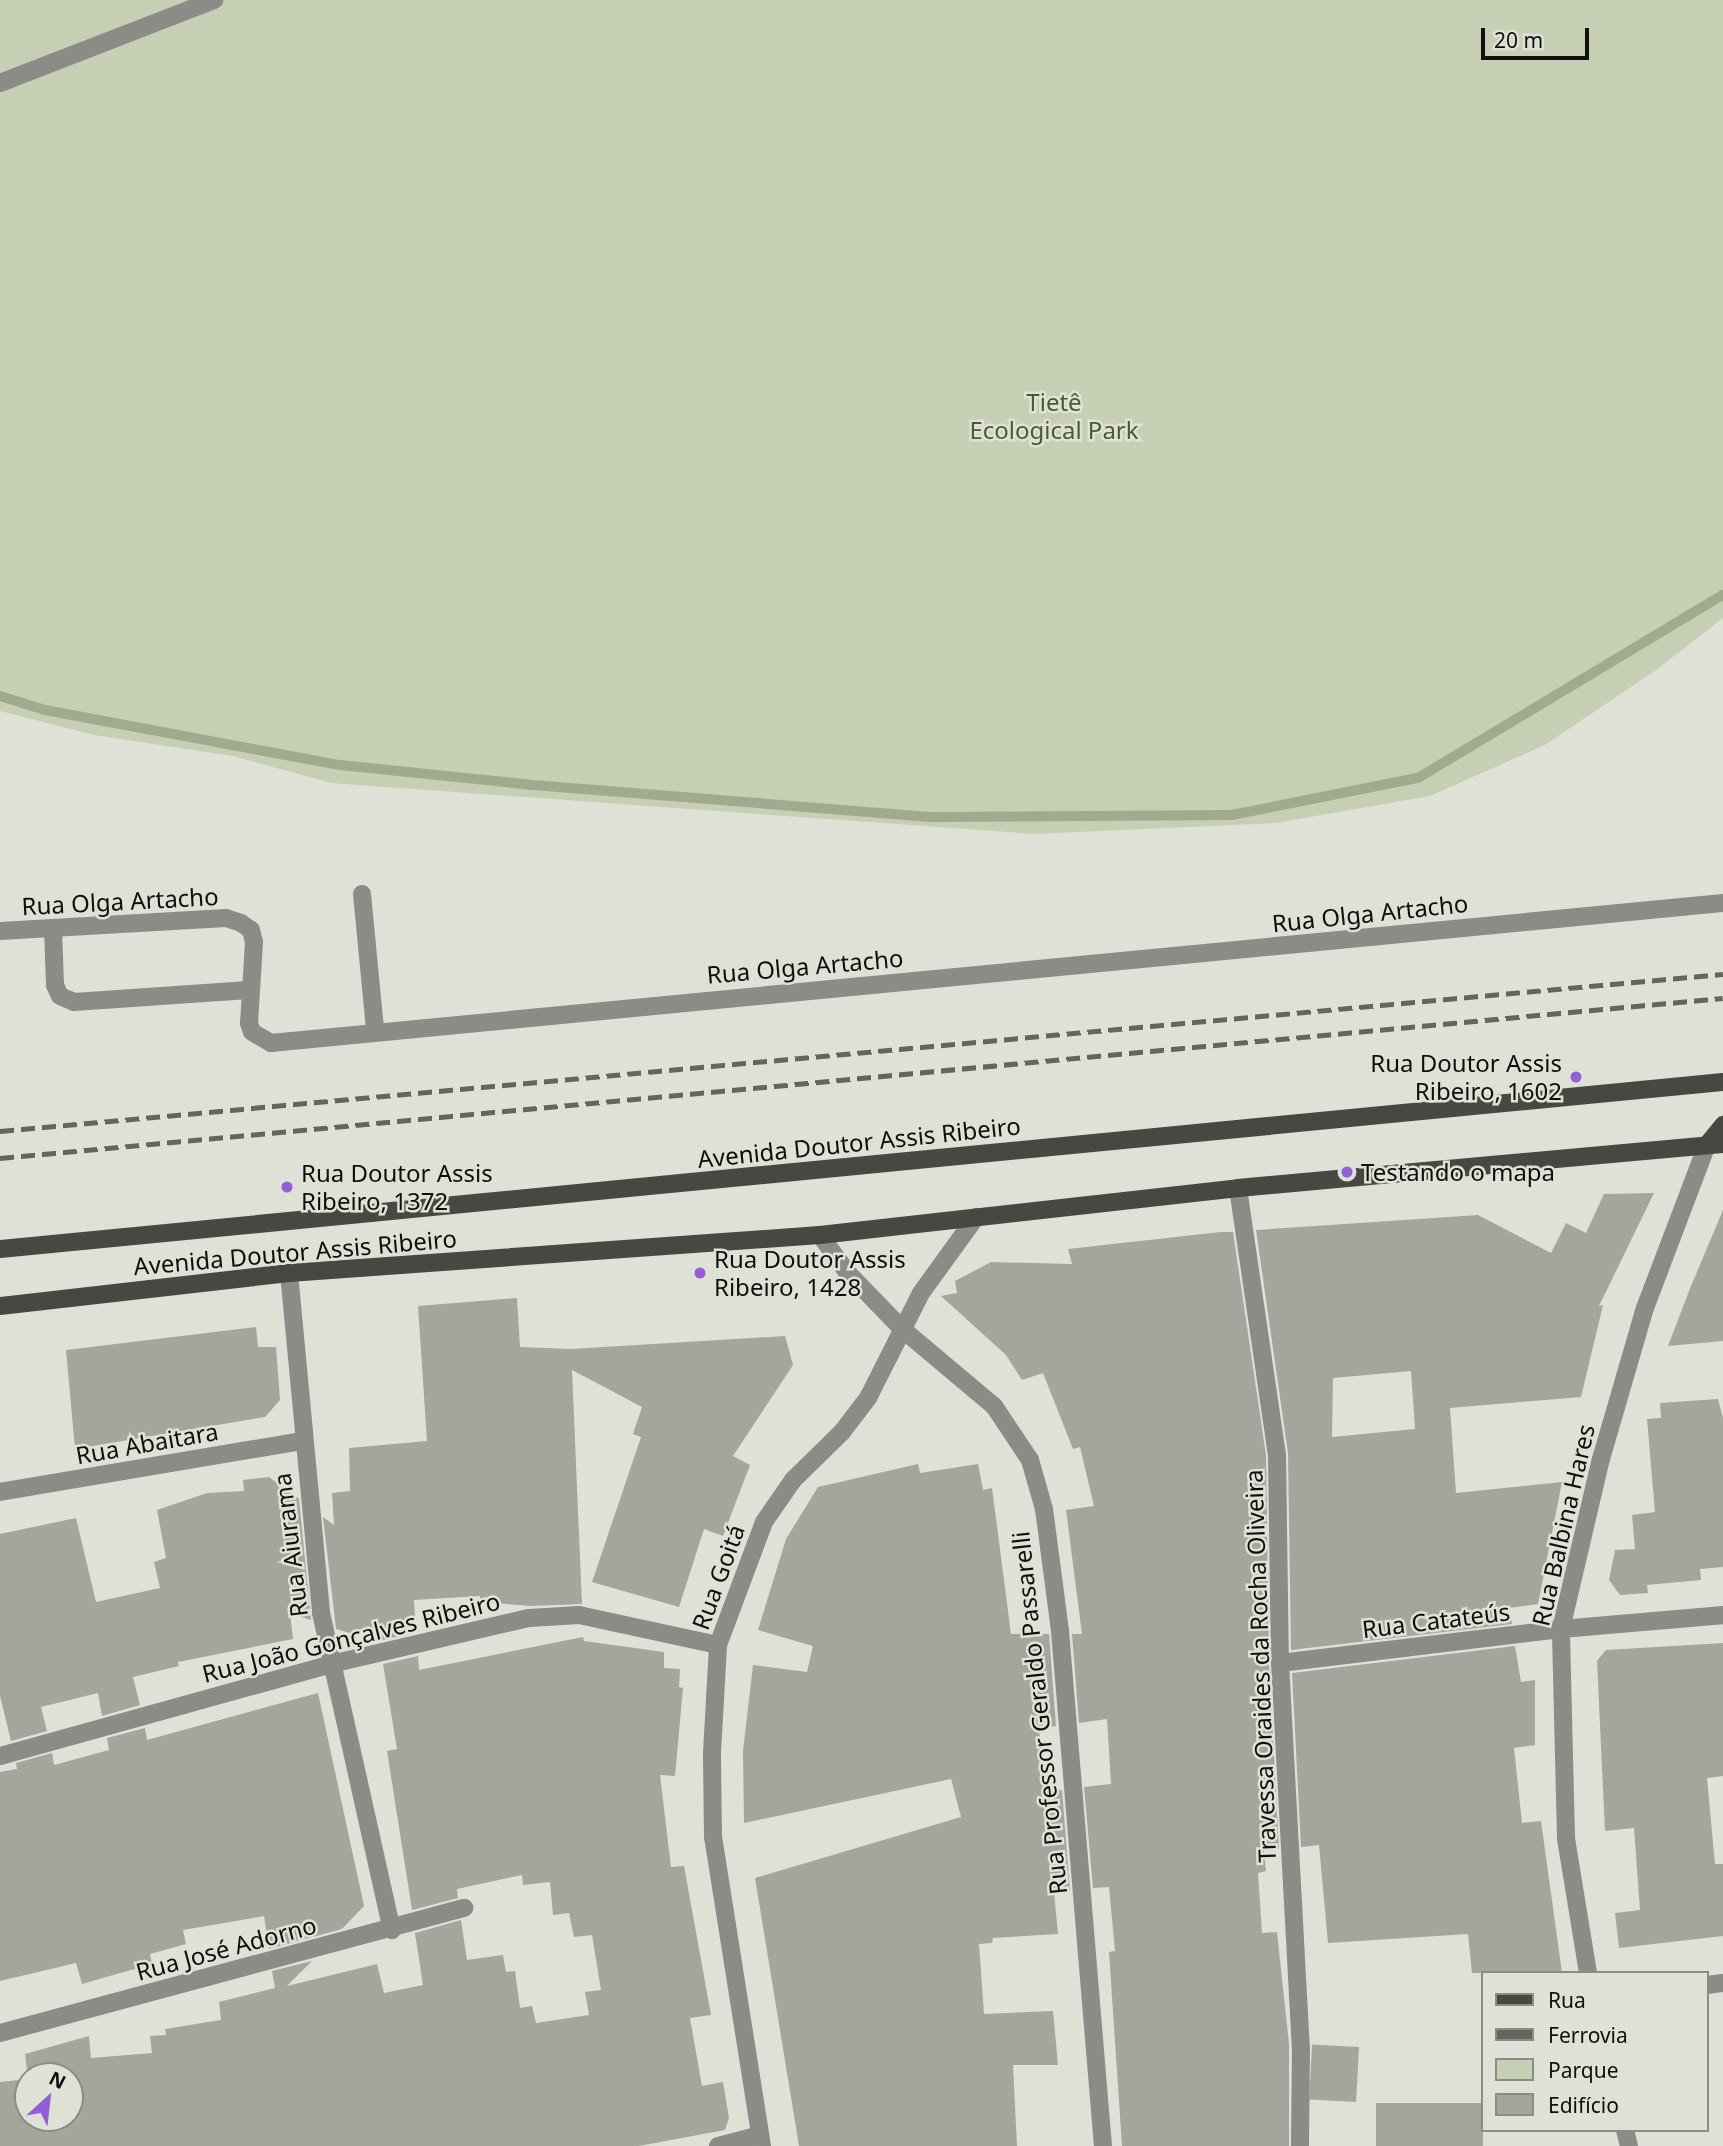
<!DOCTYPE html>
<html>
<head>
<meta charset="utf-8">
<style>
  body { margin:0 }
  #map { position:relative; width:1723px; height:2146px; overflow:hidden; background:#dde1d6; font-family:"Noto Sans",sans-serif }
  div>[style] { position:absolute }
  .green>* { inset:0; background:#c6cfb3 }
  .stream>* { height:10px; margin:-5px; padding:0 5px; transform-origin:5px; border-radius:5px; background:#a1aa8e }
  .building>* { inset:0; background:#a3a69c; transform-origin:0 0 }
  .minor>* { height:18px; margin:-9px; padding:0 9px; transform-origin:9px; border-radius:9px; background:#8a8c87 }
  .primary>* { height:18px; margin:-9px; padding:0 9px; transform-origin:9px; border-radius:9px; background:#464941 }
  .rail>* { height:5px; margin-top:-2.5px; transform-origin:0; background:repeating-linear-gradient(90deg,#63655e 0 14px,transparent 0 21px) }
  .dots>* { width:19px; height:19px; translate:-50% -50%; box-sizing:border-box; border:4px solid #dde1d6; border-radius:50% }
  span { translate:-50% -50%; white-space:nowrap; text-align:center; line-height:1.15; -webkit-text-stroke:5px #dde1d6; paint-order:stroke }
  .park-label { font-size:24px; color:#4d5a2b }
  .street-label { font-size:24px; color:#0f100c }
  .poi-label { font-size:24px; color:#0f100c }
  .right { translate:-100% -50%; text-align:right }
  .left { translate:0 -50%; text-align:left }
  .legend { position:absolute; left:1481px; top:1971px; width:228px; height:161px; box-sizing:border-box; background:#dde1d6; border:2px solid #8b8d85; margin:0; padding:9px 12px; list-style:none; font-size:21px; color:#0f100c }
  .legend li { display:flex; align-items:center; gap:14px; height:35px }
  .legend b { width:35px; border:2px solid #8b8d85 }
  .north { position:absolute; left:14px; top:2062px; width:70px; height:70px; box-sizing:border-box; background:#dde1d6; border:2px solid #8b8d85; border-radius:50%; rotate:27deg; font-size:19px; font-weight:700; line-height:28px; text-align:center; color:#0f100c }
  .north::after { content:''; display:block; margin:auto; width:24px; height:32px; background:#945ed6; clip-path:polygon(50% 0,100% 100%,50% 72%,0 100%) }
  .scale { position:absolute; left:1481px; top:28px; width:108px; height:32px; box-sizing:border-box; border:4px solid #0f100c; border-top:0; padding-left:9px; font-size:21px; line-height:24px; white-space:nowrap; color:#0f100c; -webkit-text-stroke:5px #dde1d6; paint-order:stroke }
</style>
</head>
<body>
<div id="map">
  <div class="green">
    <i style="clip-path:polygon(0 0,1723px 0,1723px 618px,1656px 670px,1545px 745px,1430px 796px,1276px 823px,1034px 834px,331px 783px,233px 756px,94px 735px,0 711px)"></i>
  </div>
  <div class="stream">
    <i style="left:0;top:696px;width:47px;rotate:17.3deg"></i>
    <i style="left:45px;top:710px;width:300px;rotate:10.6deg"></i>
    <i style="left:340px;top:765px;width:194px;rotate:5.9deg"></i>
    <i style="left:533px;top:785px;width:398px;rotate:4.6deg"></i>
    <i style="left:930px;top:817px;width:302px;rotate:-0.4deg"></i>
    <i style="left:1232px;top:815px;width:190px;rotate:-11.3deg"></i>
    <i style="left:1418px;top:778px;width:356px;rotate:-31deg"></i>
  </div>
  <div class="building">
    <i style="clip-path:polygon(evenodd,1654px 1193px,1599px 1306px,1603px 1305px,1581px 1397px,1450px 1408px,1456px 1493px,1562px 1482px,1538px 1604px,1509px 1608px,1512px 1624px,1291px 1650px,1288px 1453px,1256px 1230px,1478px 1215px,1551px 1253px,1566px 1223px,1586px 1233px,1604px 1194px,1654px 1193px,1411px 1371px,1415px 1429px,1332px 1437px,1333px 1378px,1411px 1371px)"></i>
    <i style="clip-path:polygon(1723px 1210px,1723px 1341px,1668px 1346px,1691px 1286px)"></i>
    <i style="clip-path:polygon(1221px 1232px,1233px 1232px,1266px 1455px,1269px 1663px,1279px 1849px,1264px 1851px,1266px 1871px,1258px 1873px,1262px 1933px,1277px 1932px,1289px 2044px,1289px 2146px,1122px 2146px,1109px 1952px,1115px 1951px,1109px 1887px,1093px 1888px,1084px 1787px,1111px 1784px,1107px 1719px,1079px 1723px,1072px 1634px,1082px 1634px,1066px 1510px,1094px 1506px,1080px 1447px,1073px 1449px,1043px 1373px,1022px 1380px,1006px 1355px,941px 1296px,957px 1293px,955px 1281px,991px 1262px,1072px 1264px,1068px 1249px)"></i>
    <i style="clip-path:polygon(517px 1298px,520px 1347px,571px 1349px,785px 1336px,793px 1365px,733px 1456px,750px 1465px,723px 1536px,704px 1529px,679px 1607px,592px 1582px,641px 1437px,633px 1434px,642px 1407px,572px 1370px,582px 1604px,531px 1606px,480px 1602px,480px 1596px,414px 1600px,416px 1632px,379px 1641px,377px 1628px,350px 1633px,336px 1629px,323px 1517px,334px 1525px,332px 1493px,350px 1491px,349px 1448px,427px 1441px,418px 1306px)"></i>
    <i style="clip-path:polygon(256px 1327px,258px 1347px,276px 1347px,280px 1400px,265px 1417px,75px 1449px,66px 1350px)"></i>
    <i style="clip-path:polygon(1718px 1399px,1723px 1418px,1723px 1567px,1700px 1569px,1701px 1580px,1647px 1585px,1648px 1593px,1620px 1595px,1609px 1580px,1615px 1550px,1635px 1549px,1632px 1515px,1655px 1512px,1647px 1419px,1661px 1418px,1660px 1403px)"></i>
    <i style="clip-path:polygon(918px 1464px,920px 1473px,978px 1464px,983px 1490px,992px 1488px,1011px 1634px,1049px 1634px,1056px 1726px,1039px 1728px,1042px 1762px,1045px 1792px,1062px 1790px,1070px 1891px,1054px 1892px,1058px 1934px,993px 1938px,992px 1943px,979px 1944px,984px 2014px,1053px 2011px,1058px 2065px,1013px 2065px,1017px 2146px,799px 2146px,755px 1878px,961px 1817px,951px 1779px,744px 1823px,743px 1751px,753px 1665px,807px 1672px,813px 1646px,758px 1630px,786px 1539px,818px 1487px)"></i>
    <i style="clip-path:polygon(269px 1477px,299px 1499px,311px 1620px,290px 1613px,293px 1639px,178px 1662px,179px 1666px,133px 1677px,140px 1705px,102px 1716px,98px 1693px,41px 1707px,47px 1731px,11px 1741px,0 1696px,0 1534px,76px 1518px,96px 1602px,160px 1588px,154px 1562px,166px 1558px,157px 1510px,207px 1493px,244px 1491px,243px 1480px)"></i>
    <i style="clip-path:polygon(evenodd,583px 1637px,584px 1641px,664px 1652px,664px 1668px,680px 1669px,679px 1687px,683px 1688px,675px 1776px,660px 1775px,671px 1867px,684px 1866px,711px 2015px,690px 2018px,702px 2086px,723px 2082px,729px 2118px,725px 2130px,639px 2146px,0 2146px,0 2082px,28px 2079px,25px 2054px,89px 2036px,91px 2058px,152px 2053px,150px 2036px,166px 2035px,165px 2029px,221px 2020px,219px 2002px,275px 1988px,272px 1971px,312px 1961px,287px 1986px,377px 1964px,384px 1993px,423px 1985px,415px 1933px,461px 1920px,467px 1960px,503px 1955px,506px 1972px,515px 1971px,520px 2008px,532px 2006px,536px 2023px,589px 2015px,585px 1992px,601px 1990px,592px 1935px,574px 1937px,569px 1913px,553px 1915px,550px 1882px,523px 1885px,522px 1875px,457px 1889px,458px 1898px,412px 1910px,387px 1751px,397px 1749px,383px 1664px,418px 1656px,419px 1670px,583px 1637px,28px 2076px,70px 2076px,70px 2118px,28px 2118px,28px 2076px)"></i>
    <i style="clip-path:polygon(1723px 1643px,1723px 1776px,1707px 1778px,1715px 1864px,1723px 1864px,1723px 1936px,1619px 1948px,1615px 1913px,1640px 1910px,1634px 1828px,1605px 1831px,1597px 1661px,1606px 1650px)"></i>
    <i style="clip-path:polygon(1515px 1646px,1521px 1682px,1535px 1680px,1535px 1745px,1514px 1748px,1522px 1823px,1541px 1821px,1562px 1973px,1472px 1973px,1468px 1934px,1328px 1943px,1319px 1845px,1301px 1847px,1292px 1673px)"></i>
    <i style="clip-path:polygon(318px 1693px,364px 1906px,342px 1929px,269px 1949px,264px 1916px,183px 1930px,186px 1944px,150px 1954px,152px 1964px,82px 1984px,76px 1963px,0 1981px,0 1772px,17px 1769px,16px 1763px,52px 1753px,54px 1765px,109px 1750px,107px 1738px,145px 1728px,147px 1740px)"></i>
    <i style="left:1359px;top:2047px;width:55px;height:47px;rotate:93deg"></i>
    <i style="left:1483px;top:2103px;width:43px;height:107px;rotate:90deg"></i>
  </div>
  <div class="minor">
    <i style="left:0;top:83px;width:230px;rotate:-21.2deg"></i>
    <i style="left:362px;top:894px;width:137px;rotate:84.5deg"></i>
    <i style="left:53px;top:928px;width:57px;rotate:88deg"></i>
    <i style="left:55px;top:985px;width:12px;rotate:66deg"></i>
    <i style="left:60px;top:996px;width:15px;rotate:23deg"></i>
    <i style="left:74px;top:1002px;width:175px;rotate:-3.9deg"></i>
    <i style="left:0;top:931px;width:226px;rotate:-3.3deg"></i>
    <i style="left:226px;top:918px;width:16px;rotate:18deg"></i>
    <i style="left:241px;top:923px;width:12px;rotate:35deg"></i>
    <i style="left:251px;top:930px;width:12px;rotate:76deg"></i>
    <i style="left:254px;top:942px;width:81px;rotate:93.5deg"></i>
    <i style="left:249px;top:1023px;width:9px;rotate:72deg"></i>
    <i style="left:252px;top:1032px;width:22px;rotate:30deg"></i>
    <i style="left:271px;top:1043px;width:1459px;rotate:-5.51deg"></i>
    <i style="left:1238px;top:1188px;width:269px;rotate:81.7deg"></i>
    <i style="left:1277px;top:1454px;width:209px;rotate:89.2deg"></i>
    <i style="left:1280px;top:1663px;width:386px;rotate:86.9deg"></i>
    <i style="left:1301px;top:2048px;width:98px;rotate:90.6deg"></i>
    <i style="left:820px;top:1235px;width:46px;rotate:53.9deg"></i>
    <i style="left:847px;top:1272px;width:78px;rotate:46deg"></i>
    <i style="left:901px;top:1328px;width:121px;rotate:40deg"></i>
    <i style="left:994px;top:1406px;width:65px;rotate:56.3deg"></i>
    <i style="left:1030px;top:1460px;width:51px;rotate:74.1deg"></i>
    <i style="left:1044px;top:1509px;width:123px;rotate:82.5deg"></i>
    <i style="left:1060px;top:1631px;width:517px;rotate:85.23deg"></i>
    <i style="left:289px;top:1273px;width:342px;rotate:84.6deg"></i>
    <i style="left:321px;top:1613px;width:325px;rotate:77.4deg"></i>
    <i style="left:0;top:1492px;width:307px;rotate:-9.6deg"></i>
    <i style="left:1280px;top:1663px;width:283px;rotate:-6.9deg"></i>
    <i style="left:1561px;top:1629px;width:163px;rotate:-4.9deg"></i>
    <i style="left:0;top:1756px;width:344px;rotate:-15.5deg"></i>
    <i style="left:331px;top:1664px;width:203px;rotate:-13.1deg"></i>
    <i style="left:529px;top:1618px;width:50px;rotate:-3.4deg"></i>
    <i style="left:579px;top:1615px;width:142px;rotate:12.2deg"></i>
    <i style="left:1588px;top:1973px;width:137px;rotate:-99.3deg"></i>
    <i style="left:1566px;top:1838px;width:209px;rotate:-91.4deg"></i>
    <i style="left:1561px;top:1629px;width:175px;rotate:-76.8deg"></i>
    <i style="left:1601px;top:1459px;width:157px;rotate:-73.8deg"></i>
    <i style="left:1645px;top:1308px;width:174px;rotate:-69.2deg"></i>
    <i style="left:1707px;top:1985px;width:16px;rotate:-7deg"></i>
    <i style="left:0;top:2033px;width:481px;rotate:-15.1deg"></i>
    <i style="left:1625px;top:2130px;width:16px;rotate:76deg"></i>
    <i style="left:718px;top:2146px;width:43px;rotate:-14.7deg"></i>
    <i style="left:762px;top:2146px;width:312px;rotate:-99deg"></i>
    <i style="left:713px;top:1838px;width:85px;rotate:-90.7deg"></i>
    <i style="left:712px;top:1753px;width:108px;rotate:-86.8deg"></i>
    <i style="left:718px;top:1645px;width:131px;rotate:-69.5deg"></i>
    <i style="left:764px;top:1522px;width:51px;rotate:-55.4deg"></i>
    <i style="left:793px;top:1480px;width:69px;rotate:-44.4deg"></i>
    <i style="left:842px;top:1432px;width:43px;rotate:-52.6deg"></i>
    <i style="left:868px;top:1398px;width:118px;rotate:-63.2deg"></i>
    <i style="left:921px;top:1293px;width:94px;rotate:-54.1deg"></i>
  </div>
  <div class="primary">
    <i style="left:1707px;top:1145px;width:26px;rotate:-51deg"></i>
    <i style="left:0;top:1249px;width:1731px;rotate:-5.54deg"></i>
    <i style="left:0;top:1306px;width:291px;rotate:-6.5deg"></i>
    <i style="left:289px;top:1273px;width:532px;rotate:-4.09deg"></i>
    <i style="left:820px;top:1235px;width:421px;rotate:-6.4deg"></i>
    <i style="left:1238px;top:1188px;width:487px;rotate:-5.2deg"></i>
  </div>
  <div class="rail">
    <i style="left:0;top:1131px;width:1730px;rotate:-5.21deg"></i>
    <i style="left:0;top:1158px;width:1730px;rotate:-5.31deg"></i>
  </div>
  <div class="dots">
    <i style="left:1576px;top:1077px;background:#945ed6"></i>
    <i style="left:1347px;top:1172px;background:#945ed6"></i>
    <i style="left:287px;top:1187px;background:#945ed6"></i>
    <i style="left:700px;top:1273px;background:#945ed6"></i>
  </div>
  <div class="park-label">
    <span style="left:1054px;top:416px">Tietê<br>Ecological Park</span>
  </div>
  <div class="street-label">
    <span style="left:120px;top:901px;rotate:-3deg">Rua Olga Artacho</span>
    <span style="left:1370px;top:913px;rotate:-6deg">Rua Olga Artacho</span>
    <span style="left:805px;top:966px;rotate:-5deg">Rua Olga Artacho</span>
    <span style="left:859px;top:1142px;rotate:-6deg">Avenida Doutor Assis Ribeiro</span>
    <span style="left:295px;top:1252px;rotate:-5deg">Avenida Doutor Assis Ribeiro</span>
    <span style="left:147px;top:1443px;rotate:-10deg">Rua Abaitara</span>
    <span style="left:1563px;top:1525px;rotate:-77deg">Rua Balbina Hares</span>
    <span style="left:290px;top:1545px;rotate:-97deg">Rua Aiurama</span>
    <span style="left:718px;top:1577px;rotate:-70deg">Rua Goitá</span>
    <span style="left:1436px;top:1620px;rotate:-7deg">Rua Catateús</span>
    <span style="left:351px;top:1637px;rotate:-14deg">Rua João Gonçalves Ribeiro</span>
    <span style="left:1260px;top:1666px;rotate:-92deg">Travessa Oraides da Rocha Oliveira</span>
    <span style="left:1039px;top:1713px;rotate:-96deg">Rua Professor Geraldo Passarelli</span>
    <span style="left:226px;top:1948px;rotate:-15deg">Rua José Adorno</span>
  </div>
  <div class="poi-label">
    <span class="right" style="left:1562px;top:1077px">Rua Doutor Assis<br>Ribeiro, 1602</span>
    <span class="left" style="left:1361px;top:1172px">Testando o mapa</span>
    <span class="left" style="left:301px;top:1187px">Rua Doutor Assis<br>Ribeiro, 1372</span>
    <span class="left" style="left:714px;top:1273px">Rua Doutor Assis<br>Ribeiro, 1428</span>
  </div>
  <ul class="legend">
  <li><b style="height:9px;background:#464941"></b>Rua</li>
  <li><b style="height:9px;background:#63655e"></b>Ferrovia</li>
  <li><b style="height:19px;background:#c6cfb3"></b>Parque</li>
  <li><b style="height:19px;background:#a3a69c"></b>Edifício</li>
  </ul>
  <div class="north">N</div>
  <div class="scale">20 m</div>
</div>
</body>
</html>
